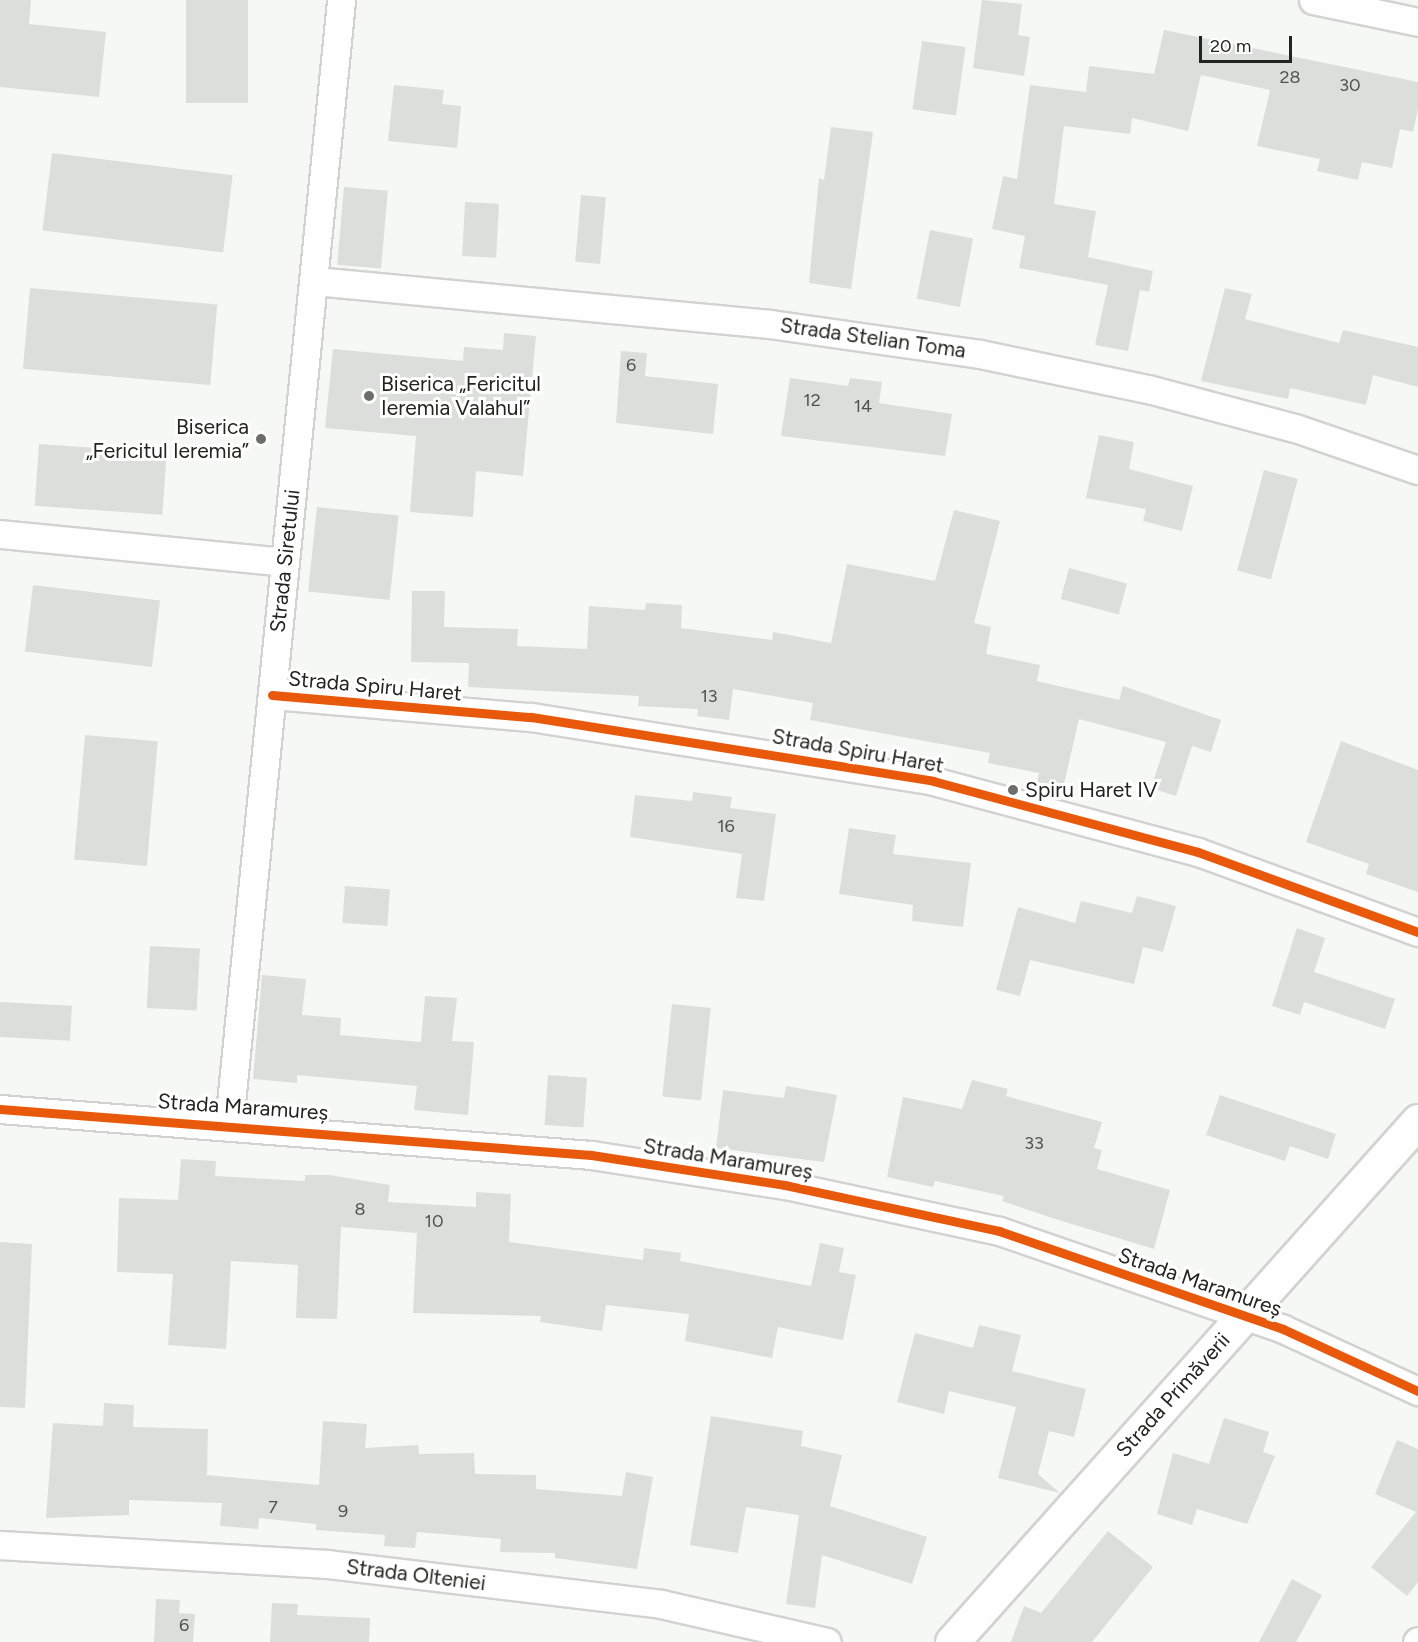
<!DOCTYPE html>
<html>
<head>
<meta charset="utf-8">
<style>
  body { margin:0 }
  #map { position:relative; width:1418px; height:1642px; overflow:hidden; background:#f6f8f5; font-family:Figtree,sans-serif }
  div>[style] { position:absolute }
  .building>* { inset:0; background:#dcdedc; transform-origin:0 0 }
  .roads { filter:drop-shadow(2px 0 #d2d3d1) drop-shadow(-2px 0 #d2d3d1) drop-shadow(0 2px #d2d3d1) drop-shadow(0 -2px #d2d3d1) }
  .minor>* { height:27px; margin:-13.5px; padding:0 13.5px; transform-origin:13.5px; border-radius:13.5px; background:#fefefe }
  .secondary>* { height:33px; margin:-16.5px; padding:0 16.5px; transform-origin:16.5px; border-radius:16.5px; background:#fefefe }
  .cycleway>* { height:9px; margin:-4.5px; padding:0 4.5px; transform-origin:4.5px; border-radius:4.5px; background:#e8590c }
  .dots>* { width:16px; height:16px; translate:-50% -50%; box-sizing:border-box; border:3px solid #fff; border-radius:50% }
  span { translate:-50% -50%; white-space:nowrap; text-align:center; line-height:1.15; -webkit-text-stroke:6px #fff; paint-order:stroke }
  .number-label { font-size:18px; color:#515250 }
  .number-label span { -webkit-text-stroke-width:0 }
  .street-label { font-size:21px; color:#232422 }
  .poi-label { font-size:21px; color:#232422 }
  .left { translate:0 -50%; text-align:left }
  .right { translate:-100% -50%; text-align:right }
  .scale { position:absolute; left:1199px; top:36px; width:93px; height:27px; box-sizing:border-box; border:3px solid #232422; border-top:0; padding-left:8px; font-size:18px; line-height:21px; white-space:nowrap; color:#232422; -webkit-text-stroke:4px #fff; paint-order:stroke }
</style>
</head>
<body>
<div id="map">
  <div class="building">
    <i style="clip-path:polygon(0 0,31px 0,29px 24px,106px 32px,99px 97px,0 87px)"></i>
    <i style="left:186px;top:0;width:62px;height:103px"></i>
    <i style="clip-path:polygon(982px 0,1022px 4px,1018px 35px,1030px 37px,1024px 76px,973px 68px)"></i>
    <i style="clip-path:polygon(1164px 30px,1418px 82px,1418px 109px,1413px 132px,1400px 129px,1392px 168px,1362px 162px,1358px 180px,1317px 171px,1320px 159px,1257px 146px,1270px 90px,1201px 75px,1188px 131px,1132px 118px,1130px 134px,1064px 126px,1054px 204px,1096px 211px,1088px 257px,1153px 271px,1149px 292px,1140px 290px,1128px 351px,1095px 345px,1108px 285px,1019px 268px,1025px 236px,992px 229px,1003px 176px,1017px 179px,1030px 85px,1086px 92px,1089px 66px,1154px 74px)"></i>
    <i style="left:922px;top:41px;width:44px;height:69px;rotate:8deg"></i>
    <i style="clip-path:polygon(394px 85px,444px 90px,442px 104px,461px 106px,457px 148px,388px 141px)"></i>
    <i style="clip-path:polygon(831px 127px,873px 132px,851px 289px,809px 283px,819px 178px,824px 180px)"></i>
    <i style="left:52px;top:153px;width:182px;height:78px;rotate:7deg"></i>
    <i style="left:344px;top:187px;width:44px;height:78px;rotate:5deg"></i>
    <i style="left:581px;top:195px;width:25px;height:67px;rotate:5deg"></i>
    <i style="left:465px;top:202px;width:34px;height:54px;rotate:3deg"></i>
    <i style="left:930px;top:230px;width:44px;height:70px;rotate:11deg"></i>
    <i style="left:30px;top:288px;width:188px;height:81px;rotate:5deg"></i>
    <i style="clip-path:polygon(1225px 288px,1252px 294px,1245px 319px,1339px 343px,1343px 330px,1418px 347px,1418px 387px,1373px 375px,1366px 405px,1290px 388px,1288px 399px,1201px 381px)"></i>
    <i style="clip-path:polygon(504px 333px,536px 336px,523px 476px,476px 471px,473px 517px,410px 512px,416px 436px,325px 428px,333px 349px,463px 361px,464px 347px,503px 350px)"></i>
    <i style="clip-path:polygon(621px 351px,647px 353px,645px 376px,718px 384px,713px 434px,616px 423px)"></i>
    <i style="clip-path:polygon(790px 378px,848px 386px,850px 378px,882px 382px,879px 403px,952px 414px,945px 456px,781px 436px)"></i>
    <i style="clip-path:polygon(1099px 435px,1134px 442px,1129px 469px,1193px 486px,1182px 531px,1143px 521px,1146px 509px,1086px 498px)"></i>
    <i style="left:39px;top:444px;width:128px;height:62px;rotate:4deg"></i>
    <i style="left:1264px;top:470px;width:35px;height:104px;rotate:15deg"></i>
    <i style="left:317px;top:507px;width:82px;height:85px;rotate:6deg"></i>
    <i style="clip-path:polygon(954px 510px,1000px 521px,974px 623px,991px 627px,986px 654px,1040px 665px,1037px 681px,1119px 700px,1123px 686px,1221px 720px,1211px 752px,1192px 746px,1176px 796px,1151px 788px,1166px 742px,1079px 719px,1063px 788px,1037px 782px,1039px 773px,988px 763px,990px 753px,810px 720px,813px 703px,733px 689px,729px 720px,697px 716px,698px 709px,638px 706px,639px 696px,468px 687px,469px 663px,411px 662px,412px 591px,445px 591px,444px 627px,518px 629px,517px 646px,587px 649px,589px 606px,645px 610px,646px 603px,682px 605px,681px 628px,772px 640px,773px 632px,831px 643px,847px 564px,935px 581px)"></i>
    <i style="left:1069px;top:568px;width:60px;height:32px;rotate:15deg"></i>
    <i style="left:33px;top:585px;width:128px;height:67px;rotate:7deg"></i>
    <i style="left:85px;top:735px;width:73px;height:125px;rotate:5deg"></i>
    <i style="clip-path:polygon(1341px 741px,1418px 770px,1418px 892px,1366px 874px,1369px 864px,1306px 842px)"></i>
    <i style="clip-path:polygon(693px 792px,732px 797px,730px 808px,776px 814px,764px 901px,736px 898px,742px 854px,630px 837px,635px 795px,692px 801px)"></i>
    <i style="clip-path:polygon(849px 828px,896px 835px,893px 854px,971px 863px,963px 927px,912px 921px,913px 905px,839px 894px)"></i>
    <i style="left:345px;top:886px;width:45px;height:37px;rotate:4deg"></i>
    <i style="clip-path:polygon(1137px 896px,1176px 906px,1163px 952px,1143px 947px,1134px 984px,1030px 960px,1020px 996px,996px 990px,1018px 907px,1075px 923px,1081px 901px,1132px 913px)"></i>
    <i style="clip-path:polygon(1297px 928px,1325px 938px,1314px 972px,1395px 999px,1385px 1029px,1304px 1002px,1300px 1015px,1272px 1006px)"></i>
    <i style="left:150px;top:946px;width:50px;height:62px;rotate:3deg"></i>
    <i style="clip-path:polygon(262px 975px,306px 979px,302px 1015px,341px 1018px,340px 1035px,421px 1042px,425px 996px,457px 998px,452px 1041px,474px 1042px,468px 1115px,414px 1110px,417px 1086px,297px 1075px,297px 1083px,253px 1079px)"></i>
    <i style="left:0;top:1002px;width:72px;height:35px;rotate:3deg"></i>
    <i style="left:672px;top:1004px;width:39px;height:93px;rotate:6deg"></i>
    <i style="left:548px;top:1075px;width:39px;height:50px;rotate:4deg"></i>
    <i style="clip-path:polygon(972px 1080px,1008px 1089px,1006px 1096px,1102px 1122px,1094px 1148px,1102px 1150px,1097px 1169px,1170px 1190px,1154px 1249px,1052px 1218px,1002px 1201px,1004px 1196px,935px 1181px,933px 1187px,887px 1177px,903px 1097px,962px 1109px)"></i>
    <i style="clip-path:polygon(786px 1086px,837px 1095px,824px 1162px,716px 1148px,723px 1090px,784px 1098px)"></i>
    <i style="clip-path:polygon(1220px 1095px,1336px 1134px,1328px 1159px,1290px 1146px,1285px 1161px,1206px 1135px)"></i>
    <i style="clip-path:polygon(181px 1159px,216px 1161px,215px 1176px,305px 1181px,305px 1175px,329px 1175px,390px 1185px,388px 1202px,476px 1207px,476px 1192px,511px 1194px,509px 1242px,643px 1260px,644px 1248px,681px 1253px,680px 1261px,811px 1286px,820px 1243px,844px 1248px,839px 1272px,856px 1275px,843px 1340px,778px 1327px,772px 1358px,685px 1341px,689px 1314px,606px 1305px,602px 1331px,540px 1322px,541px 1316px,413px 1313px,417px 1233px,341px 1227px,337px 1319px,296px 1318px,298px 1265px,231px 1261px,226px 1349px,168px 1345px,173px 1274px,117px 1272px,119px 1198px,178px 1200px)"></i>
    <i style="clip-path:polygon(0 1242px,32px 1244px,25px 1408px,0 1407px)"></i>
    <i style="clip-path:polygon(979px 1325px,1021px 1335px,1012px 1371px,1086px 1389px,1074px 1437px,1049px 1431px,1038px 1474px,1060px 1493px,998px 1478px,1016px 1407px,949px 1391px,944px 1414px,897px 1402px,915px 1333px,973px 1348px)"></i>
    <i style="clip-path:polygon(104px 1403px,134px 1405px,133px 1427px,208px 1429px,207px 1475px,319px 1485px,323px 1421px,367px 1424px,365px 1448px,418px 1445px,419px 1454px,474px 1453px,475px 1474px,536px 1475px,536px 1489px,622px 1496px,626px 1472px,653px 1477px,637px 1569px,555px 1558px,555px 1553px,500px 1552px,501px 1539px,417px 1532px,415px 1548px,384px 1546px,385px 1535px,316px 1530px,316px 1524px,259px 1518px,258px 1529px,220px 1526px,222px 1503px,129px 1500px,129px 1515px,46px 1518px,53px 1423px,103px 1426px)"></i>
    <i style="clip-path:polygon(711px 1416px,803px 1431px,801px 1446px,842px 1455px,830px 1506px,927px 1537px,912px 1584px,822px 1555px,815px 1608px,786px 1604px,799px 1515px,746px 1507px,738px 1553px,690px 1545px)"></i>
    <i style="clip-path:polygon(1224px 1418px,1269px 1432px,1263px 1452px,1275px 1456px,1247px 1524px,1197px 1509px,1192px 1525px,1157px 1514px,1173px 1453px,1209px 1464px)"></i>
    <i style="clip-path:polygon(1397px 1440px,1418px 1449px,1418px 1582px,1407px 1596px,1371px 1567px,1416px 1512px,1375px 1494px)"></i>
    <i style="clip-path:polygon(1108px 1531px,1153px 1567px,1092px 1642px,1011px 1642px,1024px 1606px,1041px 1613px)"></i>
    <i style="clip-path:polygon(1292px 1579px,1322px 1595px,1296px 1642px,1259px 1642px)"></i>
    <i style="clip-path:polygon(156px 1599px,180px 1600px,179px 1613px,195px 1614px,193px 1642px,154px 1642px)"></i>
    <i style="clip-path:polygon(272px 1603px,298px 1604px,297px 1615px,370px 1618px,369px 1642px,270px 1642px)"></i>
  </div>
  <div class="roads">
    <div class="minor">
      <i style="left:1313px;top:0;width:107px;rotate:11.8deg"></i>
      <i style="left:315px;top:281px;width:457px;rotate:5.4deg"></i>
      <i style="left:770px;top:324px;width:212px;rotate:8.1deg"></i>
      <i style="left:980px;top:354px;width:172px;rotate:11.8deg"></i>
      <i style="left:1148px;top:389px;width:152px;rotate:14.9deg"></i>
      <i style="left:1295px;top:428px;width:130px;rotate:18.9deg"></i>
      <i style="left:0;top:534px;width:285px;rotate:5.6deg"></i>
      <i style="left:272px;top:695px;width:260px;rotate:4.9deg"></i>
      <i style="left:531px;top:717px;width:407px;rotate:9deg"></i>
      <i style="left:933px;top:781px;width:274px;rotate:15deg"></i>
      <i style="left:1198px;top:852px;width:234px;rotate:20deg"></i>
      <i style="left:0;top:1109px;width:593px;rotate:4.45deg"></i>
      <i style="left:591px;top:1155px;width:196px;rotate:8.8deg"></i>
      <i style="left:785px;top:1185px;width:219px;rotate:12.1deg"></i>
      <i style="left:999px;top:1231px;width:300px;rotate:19deg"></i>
      <i style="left:1283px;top:1329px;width:149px;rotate:24.7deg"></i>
      <i style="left:229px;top:1123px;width:1129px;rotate:-84.3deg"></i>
      <i style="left:0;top:1545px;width:328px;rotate:3.3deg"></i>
      <i style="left:327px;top:1564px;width:336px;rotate:6.8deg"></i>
      <i style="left:661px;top:1604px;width:170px;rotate:12.9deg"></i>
      <i style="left:1417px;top:1642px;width:1px;rotate:-45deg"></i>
    </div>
    <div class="secondary">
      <i style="left:952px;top:1642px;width:699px;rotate:-48.19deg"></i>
    </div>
  </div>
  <div class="cycleway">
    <i style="left:272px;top:695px;width:260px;rotate:4.9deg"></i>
    <i style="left:531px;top:717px;width:407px;rotate:9deg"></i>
    <i style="left:933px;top:781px;width:274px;rotate:15deg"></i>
    <i style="left:1198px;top:852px;width:234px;rotate:20deg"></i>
    <i style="left:0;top:1109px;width:593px;rotate:4.45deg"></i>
    <i style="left:591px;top:1155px;width:196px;rotate:8.8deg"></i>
    <i style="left:785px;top:1185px;width:219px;rotate:12.1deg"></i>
    <i style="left:999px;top:1231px;width:300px;rotate:19deg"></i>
    <i style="left:1283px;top:1329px;width:149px;rotate:24.7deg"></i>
  </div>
  <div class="dots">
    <i style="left:369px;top:396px;background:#6d6e6c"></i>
    <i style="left:261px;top:439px;background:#6d6e6c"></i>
    <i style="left:1013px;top:790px;background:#6d6e6c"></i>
  </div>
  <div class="number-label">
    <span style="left:1290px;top:77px">28</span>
    <span style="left:1350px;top:85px">30</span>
    <span style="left:631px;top:365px">6</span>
    <span style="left:812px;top:400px">12</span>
    <span style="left:863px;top:406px">14</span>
    <span style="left:709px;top:696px">13</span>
    <span style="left:726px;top:826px">16</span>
    <span style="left:1034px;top:1143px">33</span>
    <span style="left:360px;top:1209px">8</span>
    <span style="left:434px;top:1221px">10</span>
    <span style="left:273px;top:1507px">7</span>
    <span style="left:343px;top:1511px">9</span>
    <span style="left:184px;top:1625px">6</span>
  </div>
  <div class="street-label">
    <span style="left:873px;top:338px;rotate:8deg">Strada Stelian Toma</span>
    <span style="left:285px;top:561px;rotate:-84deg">Strada Siretului</span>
    <span style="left:375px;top:686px;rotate:5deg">Strada Spiru Haret</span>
    <span style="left:858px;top:751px;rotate:10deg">Strada Spiru Haret</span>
    <span style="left:243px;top:1107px;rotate:4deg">Strada Maramureș</span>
    <span style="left:728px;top:1159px;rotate:9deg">Strada Maramureș</span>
    <span style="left:1200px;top:1282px;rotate:19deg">Strada Maramureș</span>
    <span style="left:1173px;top:1395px;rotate:-48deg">Strada Primăverii</span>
    <span style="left:416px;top:1575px;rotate:7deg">Strada Olteniei</span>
  </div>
  <div class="poi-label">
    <span class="left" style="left:381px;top:396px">Biserica „Fericitul<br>Ieremia Valahul”</span>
    <span class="right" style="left:249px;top:439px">Biserica<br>„Fericitul Ieremia”</span>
    <span class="left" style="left:1025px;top:790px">Spiru Haret IV</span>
  </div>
  <div class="scale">20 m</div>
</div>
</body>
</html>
